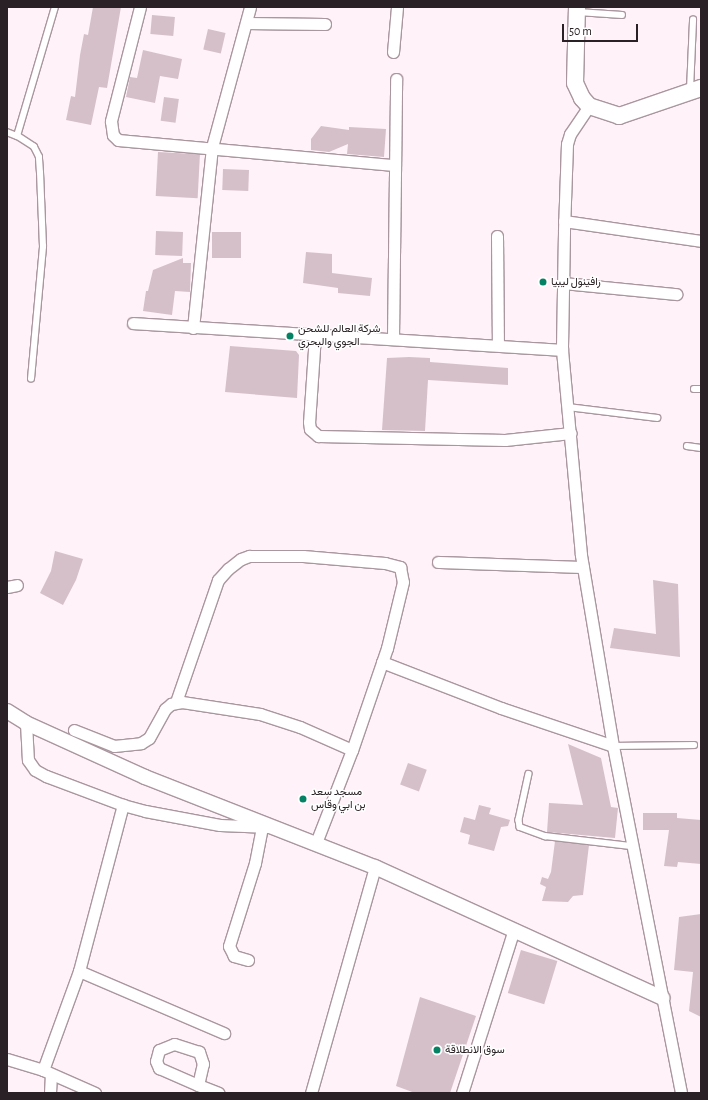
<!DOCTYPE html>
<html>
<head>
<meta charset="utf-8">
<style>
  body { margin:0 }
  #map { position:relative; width:708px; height:1100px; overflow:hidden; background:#fff2f8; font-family:"Alegreya Sans",Vazirmatn,sans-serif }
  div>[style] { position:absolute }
  .building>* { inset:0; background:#d5c0ca; transform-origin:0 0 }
  .roads { filter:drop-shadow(1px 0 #aa969f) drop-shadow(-1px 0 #aa969f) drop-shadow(0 1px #aa969f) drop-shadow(0 -1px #aa969f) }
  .service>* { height:5.5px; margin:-2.75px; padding:0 2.75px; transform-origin:2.75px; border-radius:2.75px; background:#fff }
  .minor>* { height:11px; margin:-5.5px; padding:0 5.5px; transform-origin:5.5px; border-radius:5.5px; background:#fff }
  .tertiary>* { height:14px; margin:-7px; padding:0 7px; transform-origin:7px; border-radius:7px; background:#fff }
  .secondary>* { height:16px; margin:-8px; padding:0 8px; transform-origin:8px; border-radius:8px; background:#fff }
  .dots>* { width:11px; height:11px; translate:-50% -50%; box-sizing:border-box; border:2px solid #fff; border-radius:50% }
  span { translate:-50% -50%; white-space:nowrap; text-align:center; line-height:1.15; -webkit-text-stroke:3px #fff; paint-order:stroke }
  .poi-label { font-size:11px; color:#292125 }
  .left { translate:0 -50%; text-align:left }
  .frame { position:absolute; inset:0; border:8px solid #292125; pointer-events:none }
  .scale { position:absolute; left:562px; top:24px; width:76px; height:18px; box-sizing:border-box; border:2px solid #292125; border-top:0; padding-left:5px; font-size:12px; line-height:14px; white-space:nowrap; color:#292125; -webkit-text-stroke:3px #fff; paint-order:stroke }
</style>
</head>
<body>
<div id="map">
  <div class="building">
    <i style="clip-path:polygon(93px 7px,121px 7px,107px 88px,99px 87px,91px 125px,66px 120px,71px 96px,75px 97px,80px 55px,84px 34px,88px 35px)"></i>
    <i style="left:152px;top:15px;width:23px;height:19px;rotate:5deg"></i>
    <i style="left:208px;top:29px;width:18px;height:21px;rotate:13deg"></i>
    <i style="clip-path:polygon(143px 50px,182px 59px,178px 79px,160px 76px,155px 103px,126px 97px,130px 77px,137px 78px)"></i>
    <i style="left:164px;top:97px;width:15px;height:24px;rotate:8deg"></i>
    <i style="clip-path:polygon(321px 126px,349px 130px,349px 127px,386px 129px,384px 157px,347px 154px,348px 144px,329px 152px,311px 150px,311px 139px)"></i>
    <i style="left:158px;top:152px;width:42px;height:44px;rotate:3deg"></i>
    <i style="left:223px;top:169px;width:26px;height:21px;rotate:2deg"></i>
    <i style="left:156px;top:231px;width:27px;height:24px;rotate:2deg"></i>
    <i style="left:212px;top:232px;width:29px;height:26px"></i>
    <i style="clip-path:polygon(306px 252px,332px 254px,332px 273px,372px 278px,370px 296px,338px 293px,338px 288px,303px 283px)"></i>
    <i style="clip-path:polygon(183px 258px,183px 263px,191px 263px,190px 292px,175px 291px,172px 315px,143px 311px,146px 291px,148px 291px,153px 270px)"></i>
    <i style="clip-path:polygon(230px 346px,296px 351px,299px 355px,297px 398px,225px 392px)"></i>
    <i style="clip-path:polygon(409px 357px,430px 358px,430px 362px,508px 368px,508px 385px,428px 380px,425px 431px,382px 430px,387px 358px)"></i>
    <i style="clip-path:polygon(55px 551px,83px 559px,76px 580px,63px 605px,40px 593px,51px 571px)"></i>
    <i style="clip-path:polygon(653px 580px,678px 584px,680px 657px,610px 648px,614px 628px,656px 634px)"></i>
    <i style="clip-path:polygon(568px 744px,601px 758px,611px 807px,618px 808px,615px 838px,547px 832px,549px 803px,583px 805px)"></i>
    <i style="left:408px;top:763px;width:20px;height:23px;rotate:20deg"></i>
    <i style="clip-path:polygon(479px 805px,491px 808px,489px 814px,510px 820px,508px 826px,501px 827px,494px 851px,468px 844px,470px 835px,460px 832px,464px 817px,475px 820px)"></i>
    <i style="clip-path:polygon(643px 813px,677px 813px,677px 818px,701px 820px,701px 864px,678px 862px,677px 867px,664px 866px,669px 830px,643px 830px)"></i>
    <i style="clip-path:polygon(555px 841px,589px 845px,583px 895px,573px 896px,568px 902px,542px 901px,546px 887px,540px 884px,542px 877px,548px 879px,551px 872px)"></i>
    <i style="clip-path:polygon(701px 914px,701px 1017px,689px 1011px,693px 972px,674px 970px,679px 917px)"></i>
    <i style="left:521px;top:950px;width:38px;height:45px;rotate:17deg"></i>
    <i style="clip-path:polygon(420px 997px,476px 1016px,450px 1093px,415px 1093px,396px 1086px)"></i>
  </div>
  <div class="roads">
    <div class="service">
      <i style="left:578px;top:12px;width:44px;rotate:3.9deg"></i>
      <i style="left:690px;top:90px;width:70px;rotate:-87.5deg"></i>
      <i style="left:7px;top:132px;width:11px;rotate:22deg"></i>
      <i style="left:31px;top:379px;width:133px;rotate:-84.8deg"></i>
      <i style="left:43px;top:247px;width:74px;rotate:-92.3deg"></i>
      <i style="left:40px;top:173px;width:16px;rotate:-94deg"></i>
      <i style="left:39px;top:157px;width:11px;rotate:-117deg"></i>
      <i style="left:34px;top:147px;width:20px;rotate:-147deg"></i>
      <i style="left:17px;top:136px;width:134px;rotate:-73.6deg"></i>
      <i style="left:694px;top:389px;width:7px"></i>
      <i style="left:568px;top:407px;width:90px;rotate:7deg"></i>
      <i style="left:687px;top:446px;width:14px;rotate:8deg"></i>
      <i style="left:613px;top:746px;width:81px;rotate:-0.7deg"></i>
      <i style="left:529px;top:774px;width:47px;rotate:102.3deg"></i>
      <i style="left:519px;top:820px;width:7px;rotate:82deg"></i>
      <i style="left:520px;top:827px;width:27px;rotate:20deg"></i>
      <i style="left:545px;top:836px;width:88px;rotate:6.6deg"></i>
    </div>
    <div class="minor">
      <i style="left:140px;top:7px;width:118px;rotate:104.3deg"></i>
      <i style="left:111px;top:121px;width:14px;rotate:82deg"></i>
      <i style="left:113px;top:135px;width:7px;rotate:45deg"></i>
      <i style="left:118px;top:140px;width:277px;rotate:5.2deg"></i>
      <i style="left:246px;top:23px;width:79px;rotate:0.7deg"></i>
      <i style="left:393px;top:52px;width:45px;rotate:-84.9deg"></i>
      <i style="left:589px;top:106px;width:34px;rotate:124deg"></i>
      <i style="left:570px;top:134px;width:10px;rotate:107deg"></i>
      <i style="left:567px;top:144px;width:88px;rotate:92deg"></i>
      <i style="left:564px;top:232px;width:118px;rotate:91deg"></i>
      <i style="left:562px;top:350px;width:206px;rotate:84.7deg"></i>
      <i style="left:581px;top:555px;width:194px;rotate:80.5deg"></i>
      <i style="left:613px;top:746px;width:354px;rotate:78.9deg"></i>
      <i style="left:564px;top:221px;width:138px;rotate:8.3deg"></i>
      <i style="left:497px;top:236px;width:109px;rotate:89.5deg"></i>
      <i style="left:563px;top:283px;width:114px;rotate:5.6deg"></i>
      <i style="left:133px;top:323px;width:430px;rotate:3.6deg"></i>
      <i style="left:193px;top:328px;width:182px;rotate:-84deg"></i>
      <i style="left:212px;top:147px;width:145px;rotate:-74.8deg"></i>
      <i style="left:315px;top:335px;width:87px;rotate:93.9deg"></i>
      <i style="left:309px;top:422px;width:7px;rotate:82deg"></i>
      <i style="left:310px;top:429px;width:11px;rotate:41deg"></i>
      <i style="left:318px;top:436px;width:187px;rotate:1.2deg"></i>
      <i style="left:505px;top:440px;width:66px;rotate:-6.1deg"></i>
      <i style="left:393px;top:338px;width:259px;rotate:-89.3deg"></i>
      <i style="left:438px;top:562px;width:145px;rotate:2deg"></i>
      <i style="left:7px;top:587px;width:10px;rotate:-11deg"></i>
      <i style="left:382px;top:662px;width:128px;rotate:21.1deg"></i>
      <i style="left:501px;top:708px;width:118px;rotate:18.7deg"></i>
      <i style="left:176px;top:702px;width:129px;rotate:-71deg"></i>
      <i style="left:218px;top:580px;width:15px;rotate:-48deg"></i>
      <i style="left:228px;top:569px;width:16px;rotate:-38deg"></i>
      <i style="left:241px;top:559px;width:9px;rotate:-21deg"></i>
      <i style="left:249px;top:556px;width:54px"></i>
      <i style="left:303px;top:556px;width:82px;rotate:4.9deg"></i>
      <i style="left:385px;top:563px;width:16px;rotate:15deg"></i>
      <i style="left:400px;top:567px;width:15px;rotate:79deg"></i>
      <i style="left:403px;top:582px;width:68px;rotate:103.6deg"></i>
      <i style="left:387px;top:648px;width:108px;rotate:108.9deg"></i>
      <i style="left:352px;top:750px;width:100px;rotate:111.2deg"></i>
      <i style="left:26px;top:723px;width:37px;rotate:87deg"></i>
      <i style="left:28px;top:760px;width:12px;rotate:55deg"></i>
      <i style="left:35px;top:770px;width:13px;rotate:29deg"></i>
      <i style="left:46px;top:776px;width:82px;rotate:20.6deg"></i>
      <i style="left:123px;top:805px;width:23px;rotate:15deg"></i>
      <i style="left:145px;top:811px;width:76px;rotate:10.6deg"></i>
      <i style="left:220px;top:825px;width:49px;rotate:2.3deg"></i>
      <i style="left:74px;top:730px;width:43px;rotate:21.8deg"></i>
      <i style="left:114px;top:746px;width:27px;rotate:-6deg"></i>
      <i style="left:141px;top:743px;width:9px;rotate:-32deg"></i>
      <i style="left:149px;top:738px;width:33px;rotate:-61deg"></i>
      <i style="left:165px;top:709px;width:8px;rotate:-40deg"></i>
      <i style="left:171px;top:704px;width:11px;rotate:-10deg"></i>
      <i style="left:182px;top:702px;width:79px;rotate:8.7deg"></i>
      <i style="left:260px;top:714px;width:42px;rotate:18deg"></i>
      <i style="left:300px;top:727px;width:57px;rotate:23.9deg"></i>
      <i style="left:248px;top:960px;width:15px;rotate:-164deg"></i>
      <i style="left:234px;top:956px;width:11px;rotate:-117deg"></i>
      <i style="left:229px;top:946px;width:87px;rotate:-72.6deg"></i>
      <i style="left:255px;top:863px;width:37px;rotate:-79deg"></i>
      <i style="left:79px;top:971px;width:158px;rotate:23.2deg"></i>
      <i style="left:7px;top:1059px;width:38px;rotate:17deg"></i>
      <i style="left:43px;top:1070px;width:57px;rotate:23.9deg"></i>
      <i style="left:43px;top:1070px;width:105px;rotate:-70deg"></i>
      <i style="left:79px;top:971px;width:172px;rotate:-75.2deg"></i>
      <i style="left:198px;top:1085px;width:22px;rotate:-77deg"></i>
      <i style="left:203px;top:1064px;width:13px;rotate:-108deg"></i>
      <i style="left:199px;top:1052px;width:26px;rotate:-162deg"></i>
      <i style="left:174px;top:1044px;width:16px;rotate:158deg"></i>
      <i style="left:159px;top:1050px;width:11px;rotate:105deg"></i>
      <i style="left:156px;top:1061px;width:8px;rotate:67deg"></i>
      <i style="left:159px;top:1068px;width:43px;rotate:23.6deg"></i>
      <i style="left:198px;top:1085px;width:22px;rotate:21deg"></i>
      <i style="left:50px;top:1093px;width:19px;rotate:-87deg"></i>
      <i style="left:311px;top:1093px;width:235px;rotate:-74.2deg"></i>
      <i style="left:462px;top:1093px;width:172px;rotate:-72.4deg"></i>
    </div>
    <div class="tertiary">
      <i style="left:7px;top:711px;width:22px;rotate:32deg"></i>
      <i style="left:26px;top:723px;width:131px;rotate:24.4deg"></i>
      <i style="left:145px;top:777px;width:247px;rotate:21.4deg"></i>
      <i style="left:375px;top:867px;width:316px;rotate:24.5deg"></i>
    </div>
    <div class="secondary">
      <i style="left:577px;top:7px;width:76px;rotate:91.5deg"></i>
      <i style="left:575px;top:83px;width:17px;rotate:65deg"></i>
      <i style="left:582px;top:98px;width:11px;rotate:49deg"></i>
      <i style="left:589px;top:106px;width:32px;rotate:18deg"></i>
      <i style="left:619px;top:116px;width:87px;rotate:-18.9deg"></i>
    </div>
  </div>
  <div class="dots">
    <i style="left:543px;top:282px;background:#058263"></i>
    <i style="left:290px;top:336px;background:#058263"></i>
    <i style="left:303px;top:799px;background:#058263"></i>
    <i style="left:437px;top:1050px;background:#058263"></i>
  </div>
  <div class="poi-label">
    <span class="left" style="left:551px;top:282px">رافينول ليبيا</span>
    <span class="left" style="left:298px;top:336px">شركة العالم للشحن<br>الجوي والبحري</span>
    <span class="left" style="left:311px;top:799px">مسجد سعد<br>بن ابي وقاس</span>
    <span class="left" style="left:445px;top:1050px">سوق الانطلاقة</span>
  </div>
  <div class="frame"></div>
  <div class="scale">50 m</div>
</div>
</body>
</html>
